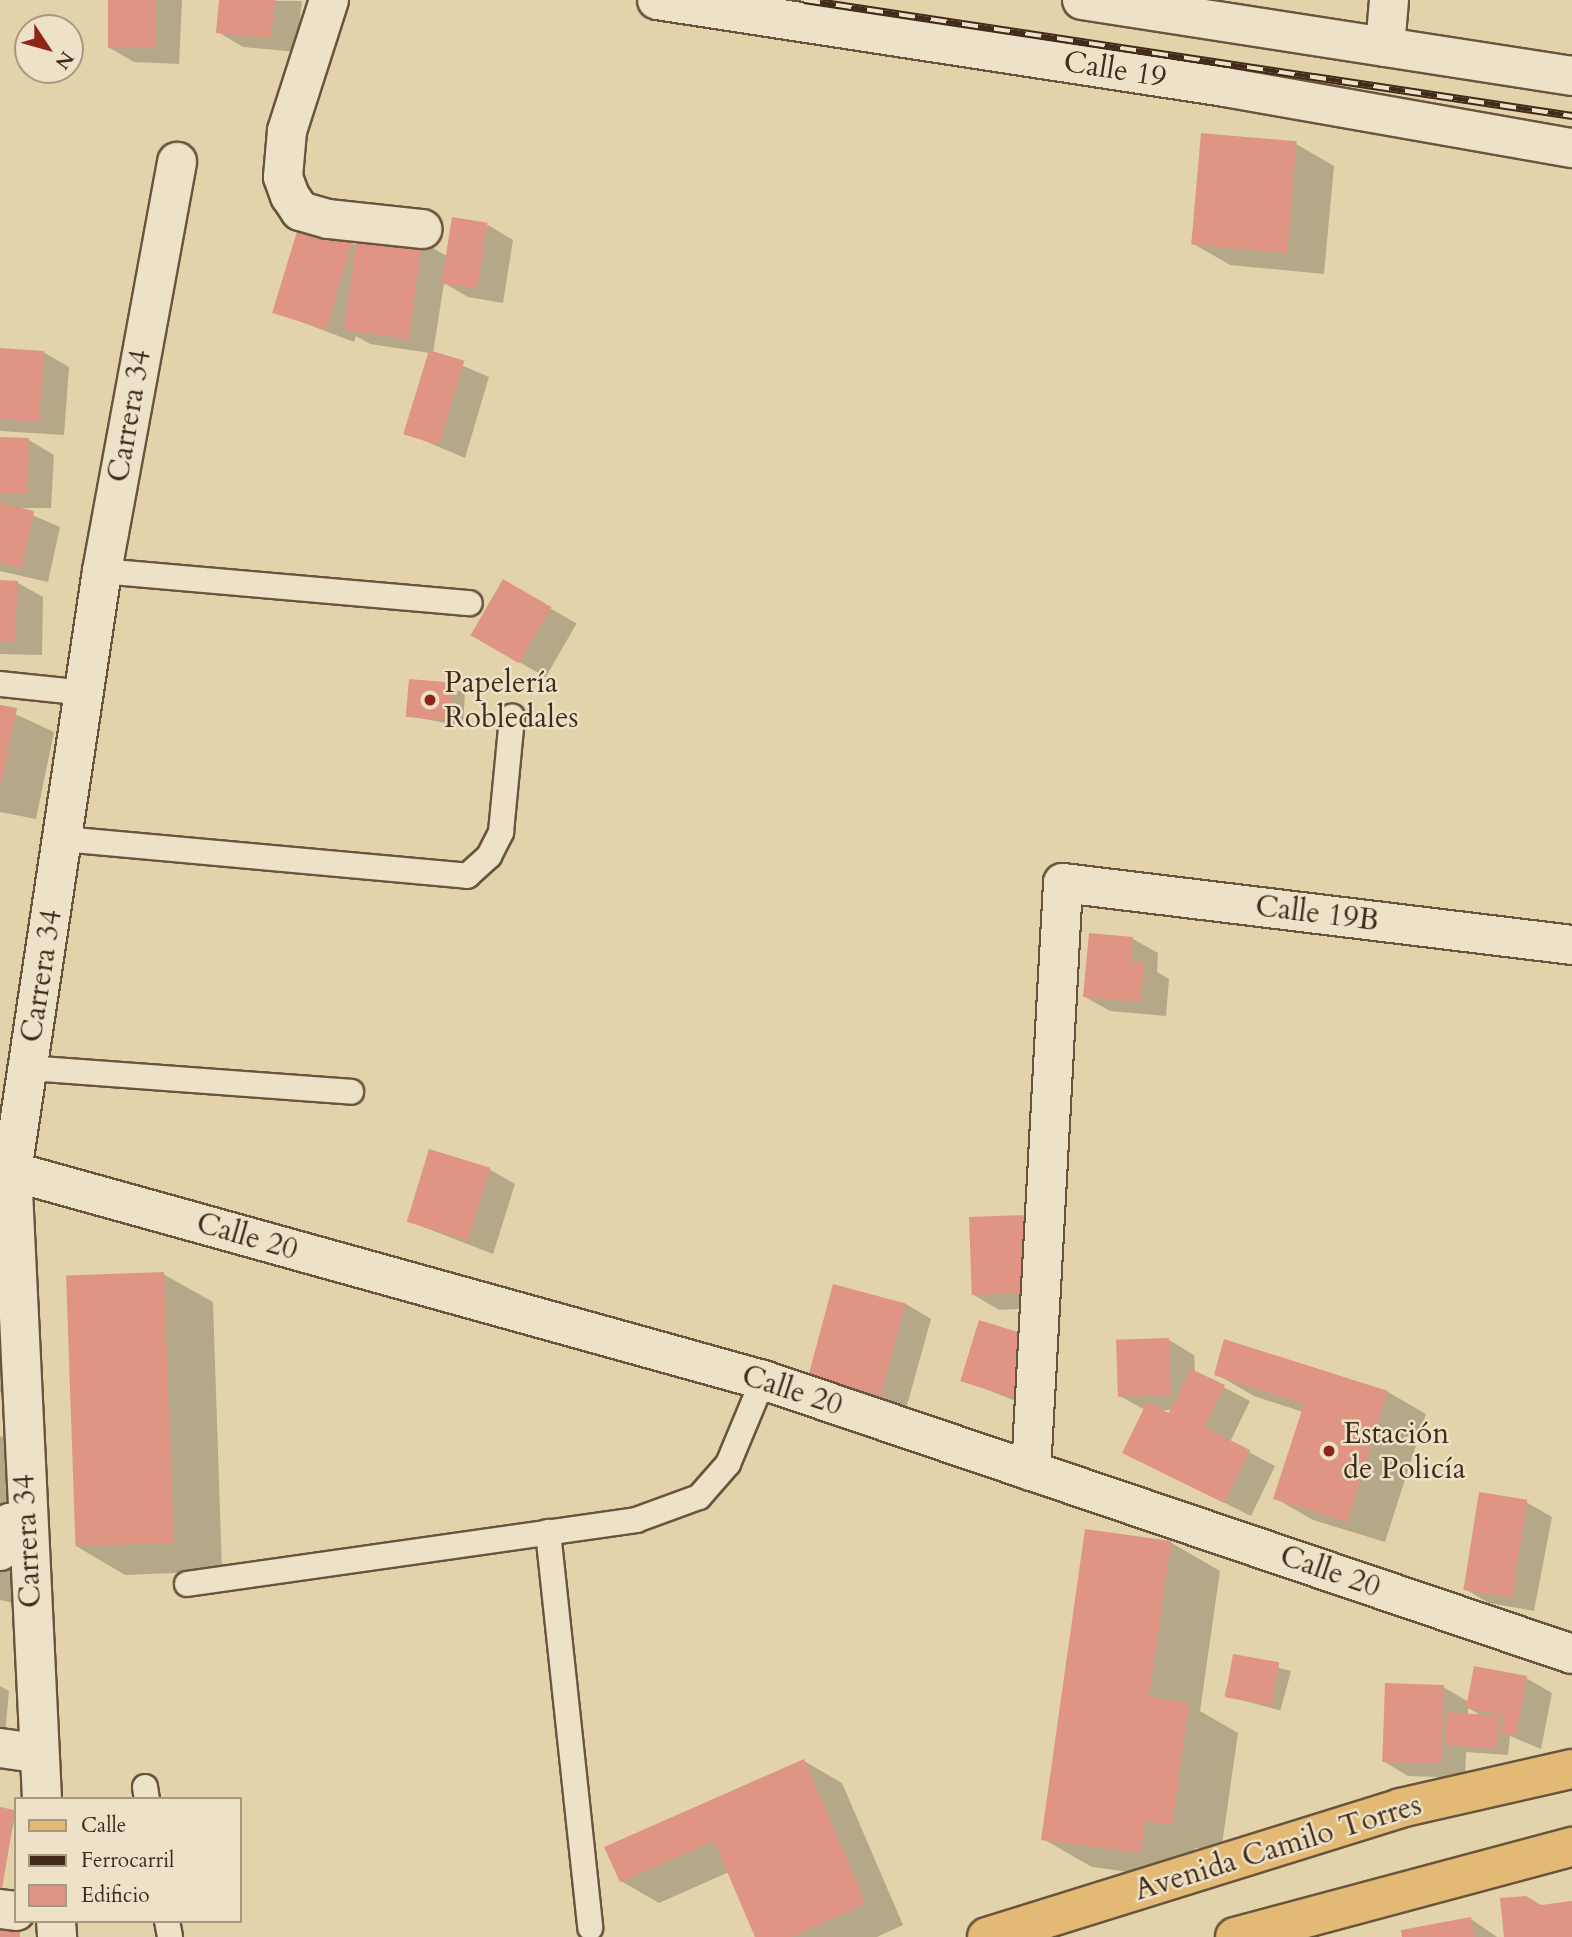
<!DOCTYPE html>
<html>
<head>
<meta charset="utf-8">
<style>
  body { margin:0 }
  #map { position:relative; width:1572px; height:1937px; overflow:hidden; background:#e3d3aa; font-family:Cardo,serif }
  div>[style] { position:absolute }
  .shadow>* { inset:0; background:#0003; transform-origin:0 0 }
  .building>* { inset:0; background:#df9484; transform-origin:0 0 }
  .roads { filter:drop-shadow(2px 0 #6a543e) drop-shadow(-2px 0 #6a543e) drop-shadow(0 2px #6a543e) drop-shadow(0 -2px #6a543e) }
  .service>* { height:24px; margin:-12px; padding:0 12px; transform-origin:12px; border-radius:12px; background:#ede2c8 }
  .minor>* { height:38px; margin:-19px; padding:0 19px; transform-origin:19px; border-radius:19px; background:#ede2c8 }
  .primary>* { height:38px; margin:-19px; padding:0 19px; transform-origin:19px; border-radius:19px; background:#e2ba75 }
  .rail>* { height:8px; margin-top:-4px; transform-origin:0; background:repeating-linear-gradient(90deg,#ede2c8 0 16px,#412a1a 0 32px); box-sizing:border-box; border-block:2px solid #412a1a }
  .dots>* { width:19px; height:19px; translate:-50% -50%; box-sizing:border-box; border:4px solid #ede2c8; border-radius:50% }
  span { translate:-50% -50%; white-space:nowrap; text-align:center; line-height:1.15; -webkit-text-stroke:5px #ede2c8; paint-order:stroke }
  .street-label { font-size:30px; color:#412a1a }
  .poi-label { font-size:30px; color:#412a1a }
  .left { translate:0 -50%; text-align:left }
  .legend { position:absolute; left:14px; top:1797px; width:228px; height:126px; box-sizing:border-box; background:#ede2c8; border:2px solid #a89882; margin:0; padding:9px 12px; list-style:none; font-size:21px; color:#412a1a }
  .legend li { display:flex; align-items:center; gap:14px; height:35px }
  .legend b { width:35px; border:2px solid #a89882 }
  .north { position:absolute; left:14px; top:14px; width:70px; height:70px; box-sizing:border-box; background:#ede2c8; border:2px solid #a89882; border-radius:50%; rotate:126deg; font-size:19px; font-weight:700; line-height:28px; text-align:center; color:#412a1a }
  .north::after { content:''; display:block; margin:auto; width:24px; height:32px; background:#8f2418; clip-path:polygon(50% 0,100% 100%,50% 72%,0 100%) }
</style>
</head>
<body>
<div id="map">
  <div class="shadow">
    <i style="clip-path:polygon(110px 0,182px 0,179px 64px,134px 62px,108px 47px)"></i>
    <i style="clip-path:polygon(221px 0,302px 1px,296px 52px,243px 47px,218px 32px)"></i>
    <i style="clip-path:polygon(1296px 144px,1334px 166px,1324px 274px,1230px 265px,1192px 243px)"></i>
    <i style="clip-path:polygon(488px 225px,513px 240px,503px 303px,468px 297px,444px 283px,433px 353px,489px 377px,465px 458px,406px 433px,430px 353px,370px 344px,356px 336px,354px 342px,275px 312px,300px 228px,358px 245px,422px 242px,447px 256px)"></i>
    <i style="clip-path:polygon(0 350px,43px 352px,69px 367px,64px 435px,0 431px)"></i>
    <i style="clip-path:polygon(0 438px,29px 440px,54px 455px,51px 508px,16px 508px,60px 527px,48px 582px,0 571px)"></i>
    <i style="left:503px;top:581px;width:85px;height:62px;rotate:30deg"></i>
    <i style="clip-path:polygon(0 582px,18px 583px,43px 597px,42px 655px,0 654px)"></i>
    <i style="clip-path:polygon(411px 681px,465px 692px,463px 726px,408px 716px)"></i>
    <i style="clip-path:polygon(0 707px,54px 732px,36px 819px,0 812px)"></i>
    <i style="clip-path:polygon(1133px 939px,1158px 953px,1157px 972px,1169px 979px,1166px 1016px,1110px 1011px,1085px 997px)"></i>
    <i style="clip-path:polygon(489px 1169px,515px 1184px,493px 1254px,408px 1221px)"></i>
    <i style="clip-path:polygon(971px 1219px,1056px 1307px,999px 1310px,974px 1295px)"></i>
    <i style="clip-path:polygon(163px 1274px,213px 1302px,222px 1571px,125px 1575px,76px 1546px)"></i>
    <i style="clip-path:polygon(834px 1286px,906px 1304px,931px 1319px,906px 1409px,835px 1389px,809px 1375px)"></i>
    <i style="clip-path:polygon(1033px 1338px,1059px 1353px,1042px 1411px,962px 1380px)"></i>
    <i style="clip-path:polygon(evenodd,1169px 1340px,1194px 1355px,1195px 1372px,1250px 1401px,1230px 1442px,1275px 1466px,1251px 1516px,1124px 1453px,1145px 1410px,1120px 1396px,1169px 1340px,1160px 1410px,1173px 1410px,1170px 1415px,1160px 1410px)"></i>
    <i style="clip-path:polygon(1226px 1342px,1388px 1392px,1426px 1414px,1385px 1542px,1313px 1520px,1275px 1498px,1303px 1412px,1254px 1396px,1216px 1374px)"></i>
    <i style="clip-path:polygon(0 1350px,1px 1351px,8px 1393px,0 1392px)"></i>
    <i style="clip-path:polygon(0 1436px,26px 1451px,22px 1605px,0 1600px)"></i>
    <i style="clip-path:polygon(1526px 1502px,1552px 1517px,1534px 1611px,1489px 1603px,1463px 1588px)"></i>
    <i style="clip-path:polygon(1170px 1542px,1220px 1571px,1200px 1711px,1238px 1733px,1221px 1852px,1195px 1848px,1190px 1880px,1092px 1867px,1043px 1839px)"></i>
    <i style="left:1235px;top:1656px;width:58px;height:41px;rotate:15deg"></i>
    <i style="clip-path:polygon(evenodd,1526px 1678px,1552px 1693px,1541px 1749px,1510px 1736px,1508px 1755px,1466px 1752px,1465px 1778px,1408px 1776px,1383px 1761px,1443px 1687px,1469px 1702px,1526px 1678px,1468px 1708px,1484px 1717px,1468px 1715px,1468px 1708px)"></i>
    <i style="clip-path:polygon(0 1686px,9px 1691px,4px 1745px,0 1745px)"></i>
    <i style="clip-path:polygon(804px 1761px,842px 1783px,903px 1925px,877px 1937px,757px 1937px,729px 1872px,659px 1903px,621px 1881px)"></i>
    <i style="left:0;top:1809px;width:16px;height:98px;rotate:11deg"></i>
    <i style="clip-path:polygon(1471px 1919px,1497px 1937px,1404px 1937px)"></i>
  </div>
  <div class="building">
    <i style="left:108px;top:0;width:48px;height:48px"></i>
    <i style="clip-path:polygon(219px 0,275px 0,271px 38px,216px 33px)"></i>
    <i style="left:1201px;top:133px;width:96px;height:112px;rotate:5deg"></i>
    <i style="left:452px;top:217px;width:36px;height:67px;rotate:9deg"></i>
    <i style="left:299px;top:225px;width:56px;height:92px;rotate:17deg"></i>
    <i style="left:358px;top:231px;width:65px;height:100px;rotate:8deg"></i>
    <i style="left:0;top:348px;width:44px;height:71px;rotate:4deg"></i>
    <i style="left:429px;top:350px;width:37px;height:88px;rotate:17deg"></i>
    <i style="left:0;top:437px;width:29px;height:56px;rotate:2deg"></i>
    <i style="clip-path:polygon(0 503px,34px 511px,22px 568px,0 563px)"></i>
    <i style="left:503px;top:579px;width:56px;height:65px;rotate:30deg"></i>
    <i style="left:0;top:580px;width:18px;height:61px;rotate:3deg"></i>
    <i style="left:409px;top:679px;width:44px;height:38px;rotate:5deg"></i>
    <i style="clip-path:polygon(0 705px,17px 708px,1px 784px,0 783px)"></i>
    <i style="clip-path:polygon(1089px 933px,1133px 937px,1131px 962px,1144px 962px,1141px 1002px,1083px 997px)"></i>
    <i style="left:429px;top:1149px;width:64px;height:76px;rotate:17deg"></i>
    <i style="left:1028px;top:1215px;width:78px;height:59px;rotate:88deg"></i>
    <i style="left:164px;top:1272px;width:271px;height:98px;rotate:88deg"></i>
    <i style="left:833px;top:1284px;width:75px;height:95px;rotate:15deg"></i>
    <i style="left:979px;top:1320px;width:58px;height:64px;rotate:17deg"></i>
    <i style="left:1169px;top:1338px;width:57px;height:53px;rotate:88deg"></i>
    <i style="clip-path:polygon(1224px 1339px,1388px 1391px,1347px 1522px,1273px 1499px,1304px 1404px,1214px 1375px)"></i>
    <i style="clip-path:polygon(1191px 1369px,1225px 1385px,1204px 1427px,1250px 1450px,1224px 1503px,1122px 1453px,1147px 1402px,1169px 1413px)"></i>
    <i style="left:1479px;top:1492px;width:49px;height:99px;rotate:9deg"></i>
    <i style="clip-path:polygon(1085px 1529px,1171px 1541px,1149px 1697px,1189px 1703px,1172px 1825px,1145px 1821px,1141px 1853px,1041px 1840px)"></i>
    <i style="left:1233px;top:1654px;width:47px;height:44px;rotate:10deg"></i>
    <i style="clip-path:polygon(1474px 1666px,1527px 1676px,1516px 1736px,1501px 1733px,1504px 1715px,1466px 1708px)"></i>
    <i style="left:1385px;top:1683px;width:59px;height:79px;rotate:2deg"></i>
    <i style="left:1447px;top:1712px;width:52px;height:33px;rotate:4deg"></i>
    <i style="clip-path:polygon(804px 1759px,866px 1904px,791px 1937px,755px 1937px,714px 1841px,620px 1882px,604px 1847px)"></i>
    <i style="clip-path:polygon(0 1807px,15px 1810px,1px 1896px,0 1896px)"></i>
    <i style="clip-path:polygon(1526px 1896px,1541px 1905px,1572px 1901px,1572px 1937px,1504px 1937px,1500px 1898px)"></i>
    <i style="clip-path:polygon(1471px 1917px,1475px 1937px,1402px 1937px,1401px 1930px)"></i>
    <i style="clip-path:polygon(0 1930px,20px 1931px,20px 1937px,0 1937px)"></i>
  </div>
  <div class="roads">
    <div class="service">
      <i style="left:102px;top:571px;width:369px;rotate:5deg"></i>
      <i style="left:0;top:684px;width:86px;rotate:6deg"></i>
      <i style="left:63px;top:839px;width:406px;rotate:5.2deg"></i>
      <i style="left:467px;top:876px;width:30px;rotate:-42deg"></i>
      <i style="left:489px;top:856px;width:27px;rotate:-63deg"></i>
      <i style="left:501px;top:832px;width:116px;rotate:-84.5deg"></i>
      <i style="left:28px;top:1068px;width:324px;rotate:4.2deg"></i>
      <i style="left:548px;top:1532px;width:398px;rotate:83.9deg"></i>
      <i style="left:187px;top:1584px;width:454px;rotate:-8.1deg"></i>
      <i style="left:636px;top:1520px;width:67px;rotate:-20.1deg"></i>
      <i style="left:699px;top:1497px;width:44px;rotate:-48.7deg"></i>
      <i style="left:728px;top:1464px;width:91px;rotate:-67.4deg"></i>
      <i style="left:145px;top:1787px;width:12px;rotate:81deg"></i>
      <i style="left:167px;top:1921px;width:16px;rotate:79deg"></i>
    </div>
    <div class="minor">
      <i style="left:329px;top:0;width:138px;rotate:107.8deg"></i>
      <i style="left:287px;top:131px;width:46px;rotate:95deg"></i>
      <i style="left:283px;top:177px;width:20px;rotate:70deg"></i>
      <i style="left:290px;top:196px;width:18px;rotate:56deg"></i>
      <i style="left:300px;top:211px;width:29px;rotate:16deg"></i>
      <i style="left:328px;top:219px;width:95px;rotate:6.1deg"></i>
      <i style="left:657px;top:0;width:575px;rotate:8.71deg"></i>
      <i style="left:1225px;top:87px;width:352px;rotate:10deg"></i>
      <i style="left:1082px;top:0;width:496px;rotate:8.8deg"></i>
      <i style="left:1385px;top:47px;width:47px;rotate:-85.1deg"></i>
      <i style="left:0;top:1168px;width:792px;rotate:15.53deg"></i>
      <i style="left:763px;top:1380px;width:854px;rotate:18.71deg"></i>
      <i style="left:1031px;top:1471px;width:589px;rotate:-86.88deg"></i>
      <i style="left:1063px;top:883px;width:513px;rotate:6.94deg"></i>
      <i style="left:0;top:1551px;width:30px;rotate:-70deg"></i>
      <i style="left:10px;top:1523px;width:17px;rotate:-3deg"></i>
      <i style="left:0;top:1748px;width:37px;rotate:8deg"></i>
      <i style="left:42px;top:1799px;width:629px;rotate:-92.73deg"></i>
      <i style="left:12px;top:1171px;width:607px;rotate:-81.47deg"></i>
      <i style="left:102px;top:571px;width:416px;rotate:-79.6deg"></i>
      <i style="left:0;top:1909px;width:16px;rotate:7deg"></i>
      <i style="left:56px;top:1921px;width:16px;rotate:86deg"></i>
    </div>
    <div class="primary">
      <i style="left:987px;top:1937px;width:433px;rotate:-17.3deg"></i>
      <i style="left:1400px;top:1808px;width:176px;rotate:-12.8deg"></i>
      <i style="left:1235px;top:1937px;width:349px;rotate:-15deg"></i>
    </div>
  </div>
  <div class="rail">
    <i style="left:804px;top:0;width:777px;rotate:8.59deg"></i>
  </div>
  <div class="dots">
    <i style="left:430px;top:700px;background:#8f2418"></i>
    <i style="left:1329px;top:1451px;background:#8f2418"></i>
  </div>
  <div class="street-label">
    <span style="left:1115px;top:70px;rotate:9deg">Calle 19</span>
    <span style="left:130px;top:416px;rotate:-80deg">Carrera 34</span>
    <span style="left:1317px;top:914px;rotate:7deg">Calle 19B</span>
    <span style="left:42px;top:976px;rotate:-81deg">Carrera 34</span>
    <span style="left:247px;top:1237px;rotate:16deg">Calle 20</span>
    <span style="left:792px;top:1391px;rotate:18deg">Calle 20</span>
    <span style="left:28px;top:1541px;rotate:-93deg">Carrera 34</span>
    <span style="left:1330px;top:1572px;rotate:19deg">Calle 20</span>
    <span style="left:1278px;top:1848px;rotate:-17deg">Avenida Camilo Torres</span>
  </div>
  <div class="poi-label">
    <span class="left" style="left:444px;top:700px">Papelería<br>Robledales</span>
    <span class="left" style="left:1343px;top:1451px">Estación<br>de Policía</span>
  </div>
  <ul class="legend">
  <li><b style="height:9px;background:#e2ba75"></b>Calle</li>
  <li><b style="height:9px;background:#412a1a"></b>Ferrocarril</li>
  <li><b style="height:19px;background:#df9484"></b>Edificio</li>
  </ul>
  <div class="north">N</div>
</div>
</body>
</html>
